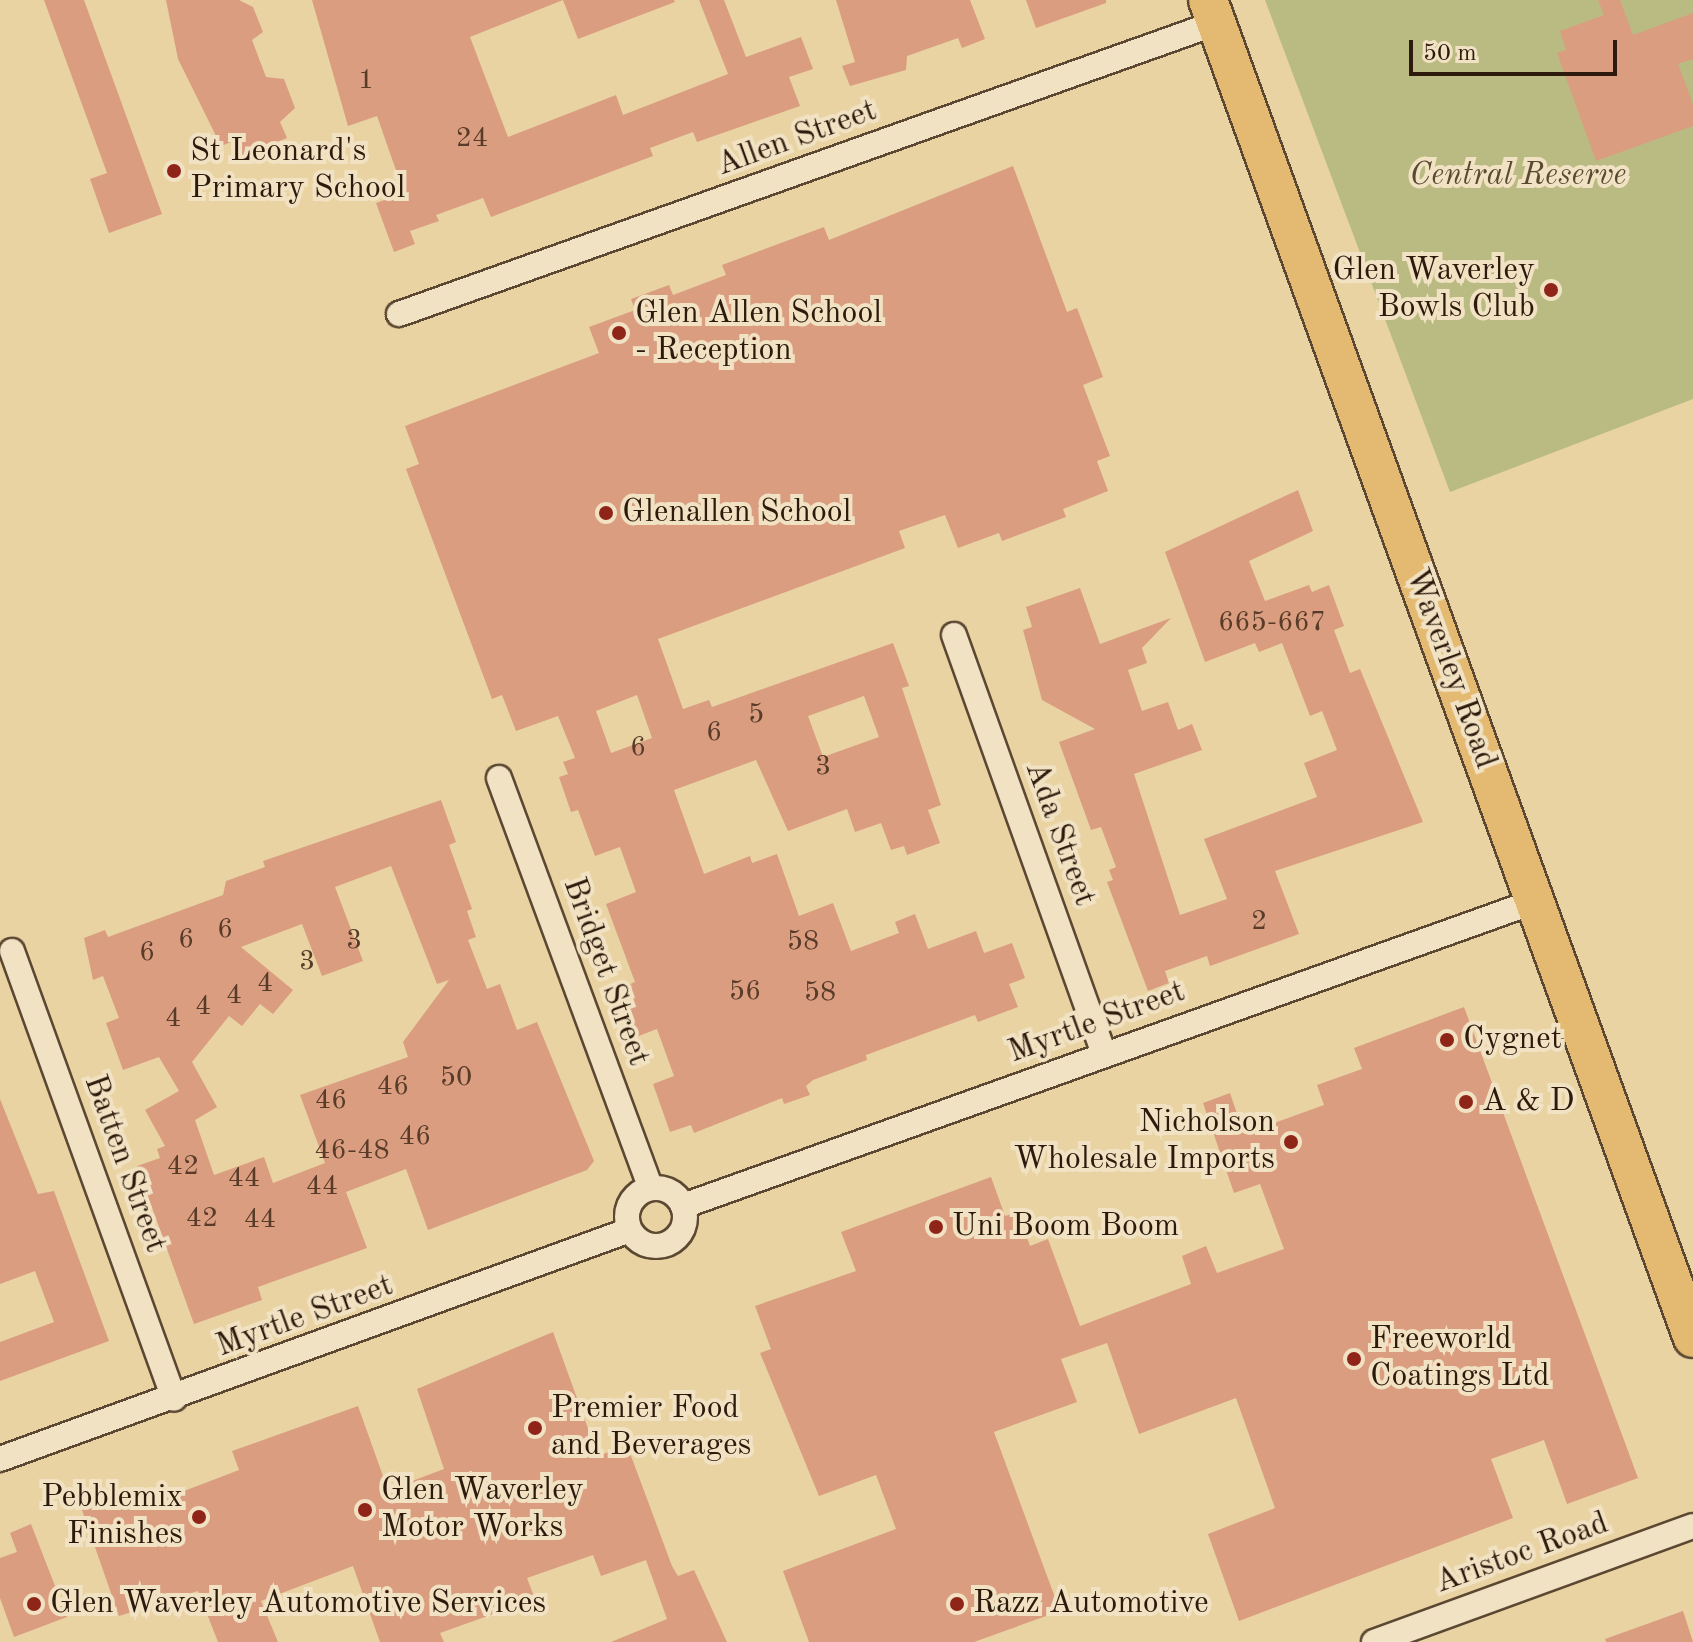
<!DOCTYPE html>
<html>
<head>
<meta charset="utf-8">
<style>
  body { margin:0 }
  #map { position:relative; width:1693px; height:1642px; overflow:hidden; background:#e9d3a3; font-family:"Old Standard TT",serif }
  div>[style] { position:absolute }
  .green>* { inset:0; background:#babb83 }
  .building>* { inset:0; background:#da9d80 }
  .roads { filter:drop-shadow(2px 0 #5c4832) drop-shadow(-2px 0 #5c4832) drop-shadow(0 2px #5c4832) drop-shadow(0 -2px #5c4832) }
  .minor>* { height:24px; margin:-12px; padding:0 12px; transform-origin:12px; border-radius:12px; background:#f1e2c3 }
  .minor>.ring { margin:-12px; padding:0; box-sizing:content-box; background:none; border:24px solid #f1e2c3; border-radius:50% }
  .primary>* { height:38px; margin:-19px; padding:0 19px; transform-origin:19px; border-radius:19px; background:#e4ba72 }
  .dots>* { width:22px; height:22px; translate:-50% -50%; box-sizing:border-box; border:4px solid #f1e2c3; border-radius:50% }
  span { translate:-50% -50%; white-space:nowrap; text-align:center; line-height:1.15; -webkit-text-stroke:8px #f1e2c3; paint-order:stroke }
  .number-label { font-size:28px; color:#583b29 }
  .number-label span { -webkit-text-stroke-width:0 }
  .street-label { font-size:32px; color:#2d1a0c }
  .poi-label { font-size:32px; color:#2d1a0c }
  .left { translate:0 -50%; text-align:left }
  .right { translate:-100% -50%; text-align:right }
  .park-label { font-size:32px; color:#574a30; font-style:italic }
  .scale { position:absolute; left:1409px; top:40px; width:208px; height:36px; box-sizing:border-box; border:4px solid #2d1a0c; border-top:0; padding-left:10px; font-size:24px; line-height:28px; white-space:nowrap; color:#2d1a0c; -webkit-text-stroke:6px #f1e2c3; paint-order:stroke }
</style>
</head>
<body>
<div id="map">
  <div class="green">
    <i style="clip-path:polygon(1265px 0,1693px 0,1693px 399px,1450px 492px)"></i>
  </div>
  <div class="building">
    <i style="clip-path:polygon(44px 0,84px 0,162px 214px,109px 233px,90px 179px,107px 173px)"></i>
    <i style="clip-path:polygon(166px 0,239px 0,253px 7px,263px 32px,252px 40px,266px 77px,284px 79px,295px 108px,280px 122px,287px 138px,242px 156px,236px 140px,221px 146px,178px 59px)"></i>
    <i style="clip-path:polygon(312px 0,563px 0,470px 37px,508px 137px,616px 95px,623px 115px,728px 74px,699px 0,724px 0,746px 57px,801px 37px,813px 69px,789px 77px,800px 106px,697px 142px,693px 132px,650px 148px,653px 156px,491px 217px,483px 198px,436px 215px,439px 221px,410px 231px,415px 244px,394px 252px,376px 203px,404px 193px,377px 116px,348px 126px)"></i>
    <i style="clip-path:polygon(563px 0,674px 0,675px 2px,578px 39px)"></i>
    <i style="clip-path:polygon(836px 0,970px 0,985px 39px,962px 48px,958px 38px,907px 56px,906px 70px,850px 86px,842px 66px,855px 62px)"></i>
    <i style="clip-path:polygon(1026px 0,1106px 0,1106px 3px,1036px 28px)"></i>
    <i style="clip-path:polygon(1598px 0,1620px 0,1633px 35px,1693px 13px,1693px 59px,1678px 64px,1693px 104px,1693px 126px,1596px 161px,1557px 53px,1566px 50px,1560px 31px,1604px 15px)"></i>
    <i style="clip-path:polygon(evenodd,1013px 166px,1067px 312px,1077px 308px,1103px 377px,1083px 385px,1110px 456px,1097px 461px,1108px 491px,1063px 509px,1066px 517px,1002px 541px,999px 533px,958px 548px,945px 515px,899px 531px,905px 548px,658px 639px,683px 709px,709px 700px,712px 707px,893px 643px,909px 686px,902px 688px,941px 805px,928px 810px,940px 843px,907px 855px,904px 846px,891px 850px,881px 823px,855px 832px,847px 809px,788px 831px,756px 760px,674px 790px,704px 874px,750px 856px,752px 863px,777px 854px,799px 916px,833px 903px,851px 951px,899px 933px,895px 922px,915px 914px,928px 949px,976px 931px,984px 953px,1012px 943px,1025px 978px,1009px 984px,1018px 1007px,978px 1022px,975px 1015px,866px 1055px,867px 1060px,813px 1080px,806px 1086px,810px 1095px,784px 1104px,782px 1098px,694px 1133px,691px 1125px,670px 1132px,653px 1084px,674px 1076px,657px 1029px,636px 1037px,618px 989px,635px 982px,606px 904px,636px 892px,620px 847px,595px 856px,578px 810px,571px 812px,559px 777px,568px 774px,563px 762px,575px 758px,558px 716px,516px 731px,502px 695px,492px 699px,406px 469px,419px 464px,405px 426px,599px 353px,589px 327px,635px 310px,631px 299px,669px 285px,673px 295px,726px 275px,722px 265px,824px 227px,829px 240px,1013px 166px,637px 695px,652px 738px,611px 753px,596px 711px,637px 695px,1013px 166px,864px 696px,879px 737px,823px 757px,808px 716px,864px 696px)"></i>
    <i style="clip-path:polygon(1298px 490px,1313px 531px,1249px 561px,1265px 601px,1309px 585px,1312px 592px,1329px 585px,1344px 626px,1334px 630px,1350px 673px,1360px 669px,1423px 822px,1275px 871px,1299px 934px,1210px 966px,1207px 956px,1165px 971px,1169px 983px,1148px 991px,1107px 882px,1113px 880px,1109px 870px,1116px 867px,1101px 827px,1091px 830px,1059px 742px,1095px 729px,1042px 700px,1023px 630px,1032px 627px,1026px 607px,1080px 588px,1100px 644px,1171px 618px,1142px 648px,1147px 663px,1128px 670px,1142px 711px,1168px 702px,1178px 730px,1192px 724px,1202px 750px,1134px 774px,1180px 915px,1227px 899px,1204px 839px,1317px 797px,1304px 763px,1337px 750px,1322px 711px,1310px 716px,1282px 643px,1259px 652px,1255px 643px,1205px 662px,1165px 552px)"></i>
    <i style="clip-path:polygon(evenodd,441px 800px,456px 842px,449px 845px,472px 909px,467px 911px,476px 937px,468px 940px,487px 989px,500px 984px,517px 1030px,537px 1022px,594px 1161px,587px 1170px,428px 1230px,406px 1169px,346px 1192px,367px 1248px,258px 1287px,262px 1300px,194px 1324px,137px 1166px,160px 1158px,157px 1149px,165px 1146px,145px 1110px,179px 1091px,159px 1057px,123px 1070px,106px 1023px,119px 1018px,103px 976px,93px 980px,84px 938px,105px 930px,108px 937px,223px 895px,226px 881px,265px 867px,263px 861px,441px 800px,391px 866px,437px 984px,449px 980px,403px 1042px,408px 1057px,300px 1095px,325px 1163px,273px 1183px,264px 1157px,214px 1175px,195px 1120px,217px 1107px,192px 1062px,229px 1016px,242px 1026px,260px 1004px,273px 1014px,293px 990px,241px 947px,302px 924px,322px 976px,363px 961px,335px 887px,391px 866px)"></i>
    <i style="clip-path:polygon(1464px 1007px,1638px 1478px,1567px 1504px,1544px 1440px,1491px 1459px,1513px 1518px,1239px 1621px,1208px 1534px,1275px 1508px,1236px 1398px,1139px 1434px,1107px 1343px,1061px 1359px,1077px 1402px,994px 1432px,1060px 1611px,974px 1642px,809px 1642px,783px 1571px,896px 1529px,876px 1475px,819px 1496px,760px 1353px,771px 1349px,755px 1306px,856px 1271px,841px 1232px,991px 1177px,1005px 1216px,1018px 1212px,1030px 1246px,1048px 1239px,1080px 1326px,1191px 1284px,1182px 1256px,1206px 1246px,1217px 1273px,1284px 1249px,1260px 1184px,1234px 1193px,1203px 1103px,1230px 1093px,1244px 1134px,1324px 1105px,1317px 1085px,1362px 1069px,1354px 1048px)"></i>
    <i style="clip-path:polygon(0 1099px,38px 1194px,54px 1191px,109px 1341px,0 1381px,0 1342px,54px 1322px,35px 1271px,0 1284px)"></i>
    <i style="clip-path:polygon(553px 1332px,598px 1456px,627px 1445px,672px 1566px,678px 1576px,694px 1570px,727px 1642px,611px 1642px,667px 1619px,646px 1560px,601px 1576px,593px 1555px,527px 1578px,535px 1599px,440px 1633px,444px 1642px,380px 1642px,353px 1566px,261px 1601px,278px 1642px,218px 1642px,198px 1591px,119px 1616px,81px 1507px,130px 1489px,137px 1509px,239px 1470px,232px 1451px,358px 1406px,388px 1490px,444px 1469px,417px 1389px)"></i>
    <i style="clip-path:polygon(31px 1524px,67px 1617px,14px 1637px,0 1598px,0 1558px,17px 1552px,10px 1533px)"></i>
    <i style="clip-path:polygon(1683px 1611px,1693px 1642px,1606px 1642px,1605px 1639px)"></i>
  </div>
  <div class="roads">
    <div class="minor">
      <i style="left:399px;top:314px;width:867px;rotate:-19.6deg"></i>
      <i style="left:954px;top:635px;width:446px;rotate:70.3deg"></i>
      <i style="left:499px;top:778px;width:437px;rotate:69.7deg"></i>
      <i style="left:12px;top:951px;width:476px;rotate:70.1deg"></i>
      <i class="ring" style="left:627px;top:1188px;width:34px;height:34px"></i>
      <i style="left:683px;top:1206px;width:903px;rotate:-19.68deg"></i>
      <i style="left:0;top:1459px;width:670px;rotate:-19.98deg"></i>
      <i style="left:1374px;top:1642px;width:339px;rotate:-20deg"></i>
    </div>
    <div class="primary">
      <i style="left:1208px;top:0;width:1423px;rotate:70.08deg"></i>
    </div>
  </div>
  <div class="dots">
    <i style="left:174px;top:171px;background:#8f2418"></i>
    <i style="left:1551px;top:290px;background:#8f2418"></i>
    <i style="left:619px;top:333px;background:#8f2418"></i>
    <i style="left:606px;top:513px;background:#8f2418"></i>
    <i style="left:1447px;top:1040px;background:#8f2418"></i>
    <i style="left:1466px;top:1102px;background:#8f2418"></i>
    <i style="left:1291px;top:1142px;background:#8f2418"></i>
    <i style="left:936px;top:1227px;background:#8f2418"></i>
    <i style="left:1354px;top:1359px;background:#8f2418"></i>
    <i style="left:535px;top:1428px;background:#8f2418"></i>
    <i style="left:365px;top:1510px;background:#8f2418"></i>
    <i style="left:199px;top:1517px;background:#8f2418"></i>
    <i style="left:34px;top:1604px;background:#8f2418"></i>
    <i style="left:957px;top:1604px;background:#8f2418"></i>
  </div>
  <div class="number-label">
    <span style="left:366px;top:81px">1</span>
    <span style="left:472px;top:139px">24</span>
    <span style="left:1272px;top:623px">665-667</span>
    <span style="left:756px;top:715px">5</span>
    <span style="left:714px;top:733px">6</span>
    <span style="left:638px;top:748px">6</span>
    <span style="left:823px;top:767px">3</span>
    <span style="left:1259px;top:922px">2</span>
    <span style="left:225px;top:930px">6</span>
    <span style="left:186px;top:940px">6</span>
    <span style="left:354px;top:941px">3</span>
    <span style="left:803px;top:942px">58</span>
    <span style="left:147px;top:953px">6</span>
    <span style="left:307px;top:962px">3</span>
    <span style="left:265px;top:984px">4</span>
    <span style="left:745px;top:992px">56</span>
    <span style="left:820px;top:993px">58</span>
    <span style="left:234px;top:996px">4</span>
    <span style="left:203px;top:1007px">4</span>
    <span style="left:173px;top:1019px">4</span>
    <span style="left:456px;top:1078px">50</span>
    <span style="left:393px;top:1087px">46</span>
    <span style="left:331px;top:1101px">46</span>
    <span style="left:415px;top:1137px">46</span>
    <span style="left:352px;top:1151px">46-48</span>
    <span style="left:183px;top:1167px">42</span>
    <span style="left:244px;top:1179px">44</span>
    <span style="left:322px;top:1187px">44</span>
    <span style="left:202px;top:1219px">42</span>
    <span style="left:260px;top:1220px">44</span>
  </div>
  <div class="street-label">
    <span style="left:797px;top:139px;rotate:-20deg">Allen Street</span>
    <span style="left:1450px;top:669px;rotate:70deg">Waverley Road</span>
    <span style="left:1059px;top:834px;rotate:70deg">Ada Street</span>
    <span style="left:605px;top:972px;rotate:70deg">Bridget Street</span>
    <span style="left:1097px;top:1023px;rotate:-20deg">Myrtle Street</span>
    <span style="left:124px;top:1164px;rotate:70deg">Batten Street</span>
    <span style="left:305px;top:1317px;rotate:-20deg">Myrtle Street</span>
    <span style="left:1522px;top:1554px;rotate:-20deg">Aristoc Road</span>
  </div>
  <div class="poi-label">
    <span class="left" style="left:190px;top:171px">St Leonard's<br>Primary School</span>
    <span class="right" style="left:1535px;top:290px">Glen Waverley<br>Bowls Club</span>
    <span class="left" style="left:635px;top:333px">Glen Allen School<br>- Reception</span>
    <span class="left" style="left:622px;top:513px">Glenallen School</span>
    <span class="left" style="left:1463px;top:1040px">Cygnet</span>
    <span class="left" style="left:1482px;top:1102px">A &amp; D</span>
    <span class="right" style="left:1275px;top:1142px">Nicholson<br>Wholesale Imports</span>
    <span class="left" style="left:952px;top:1227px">Uni Boom Boom</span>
    <span class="left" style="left:1370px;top:1359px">Freeworld<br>Coatings Ltd</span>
    <span class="left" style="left:551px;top:1428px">Premier Food<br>and Beverages</span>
    <span class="left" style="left:381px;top:1510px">Glen Waverley<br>Motor Works</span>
    <span class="right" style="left:183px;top:1517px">Pebblemix<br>Finishes</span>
    <span class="left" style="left:50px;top:1604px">Glen Waverley Automotive Services</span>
    <span class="left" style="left:973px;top:1604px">Razz Automotive</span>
  </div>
  <div class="park-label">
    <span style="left:1518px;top:176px">Central Reserve</span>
  </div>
  <div class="scale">50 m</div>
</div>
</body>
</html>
